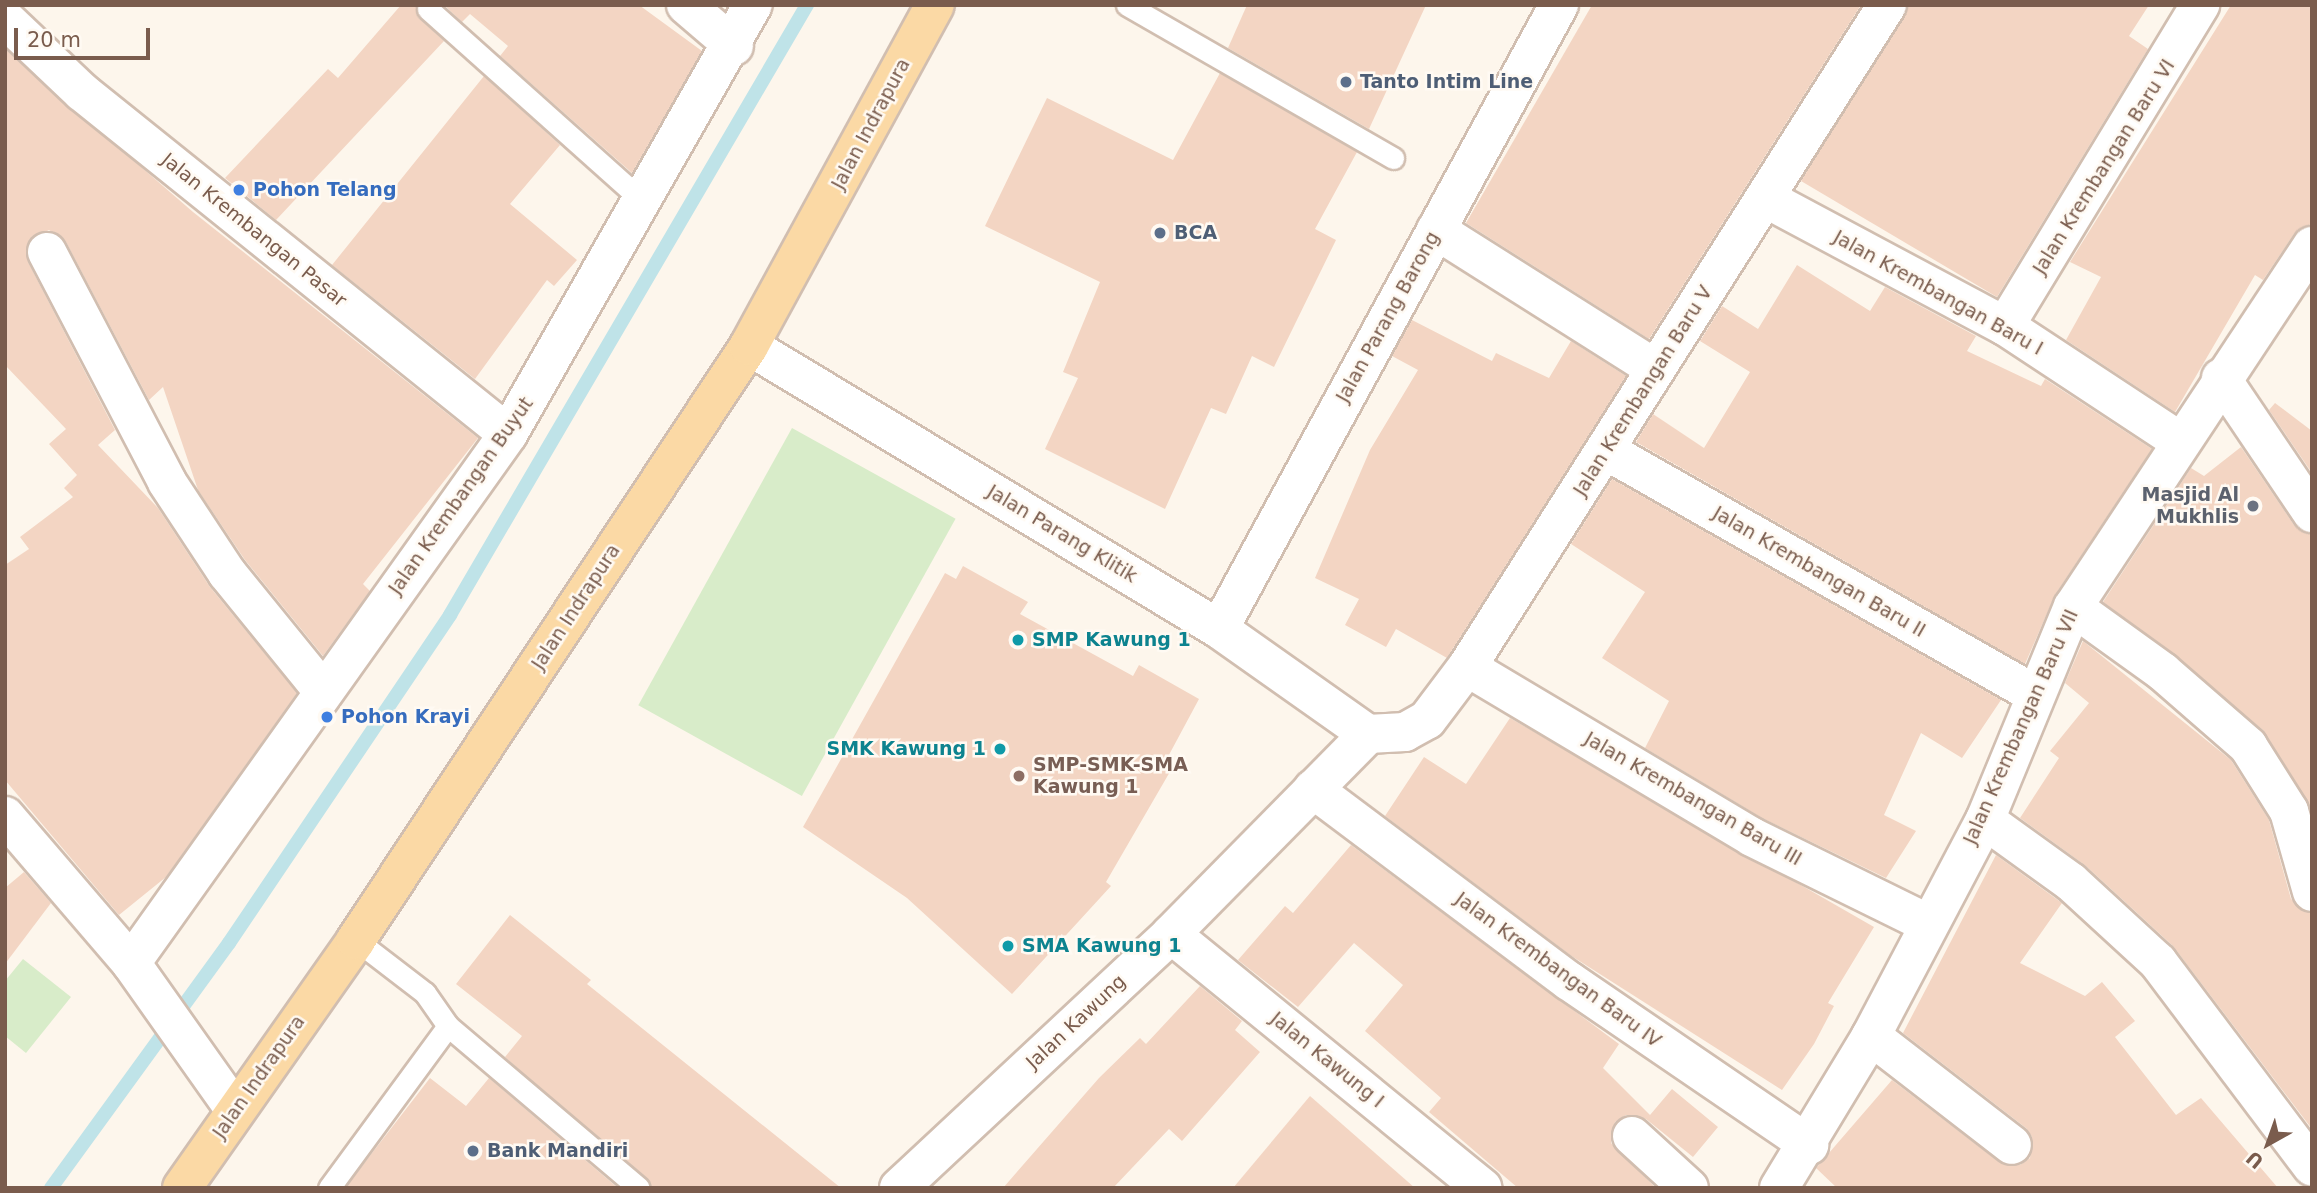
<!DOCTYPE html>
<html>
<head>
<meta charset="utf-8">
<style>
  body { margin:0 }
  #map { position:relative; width:2317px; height:1193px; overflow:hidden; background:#fdf6ec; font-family:"DejaVu Sans",sans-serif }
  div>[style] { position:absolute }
  .green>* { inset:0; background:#d8ecc9; transform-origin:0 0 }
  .stream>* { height:14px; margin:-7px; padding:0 7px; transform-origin:7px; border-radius:7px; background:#bfe3e8 }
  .building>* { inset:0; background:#f3d5c3 }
  .roads { filter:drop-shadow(2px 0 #d1beb0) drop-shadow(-2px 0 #d1beb0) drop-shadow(0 2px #d1beb0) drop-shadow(0 -2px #d1beb0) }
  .service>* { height:21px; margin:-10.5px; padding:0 10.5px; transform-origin:10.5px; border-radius:10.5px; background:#fff }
  .minor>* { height:38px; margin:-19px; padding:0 19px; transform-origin:19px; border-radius:19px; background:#fff }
  .tertiary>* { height:38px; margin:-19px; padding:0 19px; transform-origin:19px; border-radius:19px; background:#fff }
  .primary>* { height:38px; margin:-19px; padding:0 19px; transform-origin:19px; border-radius:19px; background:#fbd9a5 }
  .dots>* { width:19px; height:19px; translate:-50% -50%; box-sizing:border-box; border:4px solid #fffaf3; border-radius:50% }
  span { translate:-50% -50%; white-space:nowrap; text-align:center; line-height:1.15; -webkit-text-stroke:5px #fffaf3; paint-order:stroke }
  .service-label { font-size:19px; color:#4e5e75; font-weight:700 }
  .left { translate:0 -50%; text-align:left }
  .street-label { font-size:19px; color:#7a5c4d }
  .shop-label { font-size:19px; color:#366cbe; font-weight:700 }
  .worship-label { font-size:19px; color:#5b616d; font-weight:700 }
  .right { translate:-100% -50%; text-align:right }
  .culture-label { font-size:19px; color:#0d838f; font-weight:700 }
  .education-label { font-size:19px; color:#785e54; font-weight:700 }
  .frame { position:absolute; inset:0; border:7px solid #7a5c4d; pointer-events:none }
  .north { position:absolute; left:2233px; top:1109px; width:70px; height:70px; -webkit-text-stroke:5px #fffaf3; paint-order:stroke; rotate:220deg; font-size:19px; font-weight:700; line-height:28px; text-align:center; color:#7a5c4d }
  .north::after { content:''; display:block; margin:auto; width:24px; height:32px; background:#7a5c4d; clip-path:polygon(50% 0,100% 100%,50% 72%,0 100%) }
  .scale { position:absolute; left:14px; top:28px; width:136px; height:32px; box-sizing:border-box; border:4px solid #7a5c4d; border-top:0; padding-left:9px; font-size:21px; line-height:24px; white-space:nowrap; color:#7a5c4d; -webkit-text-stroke:5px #fffaf3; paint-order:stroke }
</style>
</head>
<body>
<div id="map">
  <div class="green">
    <i style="left:792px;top:428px;width:187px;height:317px;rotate:29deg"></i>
    <i style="clip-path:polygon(23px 959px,71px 997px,26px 1053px,5px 1036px,5px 981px)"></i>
  </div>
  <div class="stream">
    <i style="left:51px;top:1188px;width:303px;rotate:-54deg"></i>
    <i style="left:229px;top:943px;width:396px;rotate:-56deg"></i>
    <i style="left:450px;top:615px;width:707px;rotate:-59.66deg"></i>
  </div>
  <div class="building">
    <i style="clip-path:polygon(401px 5px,416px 5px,419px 18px,444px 41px,276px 220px,225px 178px,328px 69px,338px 78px)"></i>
    <i style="clip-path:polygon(444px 5px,639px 5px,702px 51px,632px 173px,500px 56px,508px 46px,470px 14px,462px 22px)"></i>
    <i style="clip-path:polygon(1247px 5px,1426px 5px,1369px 129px,1228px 48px)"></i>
    <i style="clip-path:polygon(1592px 5px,1861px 5px,1649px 339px,1466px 223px)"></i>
    <i style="clip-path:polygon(1909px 5px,2149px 5px,2129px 36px,2148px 49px,1997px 297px,1801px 181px)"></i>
    <i style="clip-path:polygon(2231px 5px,2312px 5px,2312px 223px,2294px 234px,2263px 280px,2255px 275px,2175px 412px,2066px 340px,2101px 277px,2070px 262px)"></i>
    <i style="clip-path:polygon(5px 49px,193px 212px,478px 438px,363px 584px,370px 591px,323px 656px,245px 560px,198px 490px,163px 387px,149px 400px,66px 242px,49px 230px,29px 240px,28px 262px,115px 430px,98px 445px,158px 508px,210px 587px,297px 693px,166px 877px,119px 915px,5px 780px,5px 565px,29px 549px,20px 537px,73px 497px,64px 488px,77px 475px,49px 444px,66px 429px,5px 365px)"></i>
    <i style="clip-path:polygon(1220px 73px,1357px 152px,1315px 229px,1336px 240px,1274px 367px,1252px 356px,1226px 414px,1211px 408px,1165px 509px,1045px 449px,1078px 378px,1063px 372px,1100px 282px,985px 226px,1047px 98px,1173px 160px)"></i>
    <i style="clip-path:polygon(484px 76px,560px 145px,510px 204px,577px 260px,554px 286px,547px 280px,475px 379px,332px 265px)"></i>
    <i style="clip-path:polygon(1797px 265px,1870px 311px,1885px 287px,1976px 336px,1967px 351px,2041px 386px,2045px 379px,2152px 449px,2055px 595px,2025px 664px,1636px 442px,1653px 414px,1704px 448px,1750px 372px,1700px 341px,1722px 306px,1758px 329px)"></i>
    <i style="clip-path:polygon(1412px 320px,1492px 361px,1496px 353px,1549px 378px,1571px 341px,1626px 376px,1447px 658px,1396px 629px,1386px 647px,1345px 625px,1359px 599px,1315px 578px,1370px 450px,1418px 370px,1392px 356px)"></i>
    <i style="clip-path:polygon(2275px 403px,2312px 431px,2312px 473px,2269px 410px)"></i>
    <i style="clip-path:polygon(2241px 447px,2294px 525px,2312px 535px,2312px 811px,2263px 730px,2103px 602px,2191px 468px,2204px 476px)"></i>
    <i style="clip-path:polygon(1612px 479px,2001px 700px,1962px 758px,1921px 733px,1884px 815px,1916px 831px,1886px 878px,1762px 818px,1645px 748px,1669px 701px,1602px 658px,1645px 592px,1571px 544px)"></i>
    <i style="clip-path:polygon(963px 566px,1028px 602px,1020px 614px,1133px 676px,1139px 665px,1199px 699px,1163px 766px,1171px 770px,1106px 882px,1111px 886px,1012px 994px,907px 898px,803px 827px,945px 573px,956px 579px)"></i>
    <i style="clip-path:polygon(2083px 641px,2231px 760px,2269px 820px,2291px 899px,2312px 913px,2312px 1129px,2173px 946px,2086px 866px,2020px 818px,2059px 758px,2050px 751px,2089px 703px,2065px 683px)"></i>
    <i style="clip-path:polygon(1510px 718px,1874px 927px,1828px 1003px,1834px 1006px,1814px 1044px,1782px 1090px,1570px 955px,1385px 816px,1424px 757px,1466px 784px)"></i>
    <i style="clip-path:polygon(1351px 845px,1619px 1044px,1603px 1068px,1650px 1115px,1672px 1089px,1718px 1127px,1693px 1157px,1646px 1119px,1626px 1115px,1615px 1122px,1611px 1143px,1656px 1188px,1518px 1188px,1429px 1112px,1441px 1098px,1365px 1031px,1403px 985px,1354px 943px,1298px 1007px,1238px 960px,1285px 906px,1293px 913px)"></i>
    <i style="clip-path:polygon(1996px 855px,2062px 903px,2020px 963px,2085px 996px,2102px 982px,2135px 1021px,2115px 1037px,2176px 1115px,2201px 1098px,2278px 1188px,1837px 1188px,1816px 1168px,1892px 1080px,1999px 1162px,2020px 1165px,2030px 1158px,2032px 1137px,2026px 1128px,1903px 1033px)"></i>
    <i style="clip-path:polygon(24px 872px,51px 903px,5px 964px,5px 888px)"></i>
    <i style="clip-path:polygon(510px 915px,591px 980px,587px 984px,841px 1188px,652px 1188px,505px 1057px,522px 1036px,456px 984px)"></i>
    <i style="clip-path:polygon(1200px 986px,1242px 1021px,1235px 1030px,1260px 1052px,1182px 1141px,1169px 1129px,1113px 1188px,1003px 1188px,1099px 1078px,1140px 1038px,1146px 1044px)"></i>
    <i style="clip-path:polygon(430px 1078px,466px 1106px,489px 1078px,618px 1188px,345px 1188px)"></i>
    <i style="clip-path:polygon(1310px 1096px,1415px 1188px,1233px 1188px)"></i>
  </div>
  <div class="roads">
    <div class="service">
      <i style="left:1127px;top:5px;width:307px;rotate:29.9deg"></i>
      <i style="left:428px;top:9px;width:290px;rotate:41.8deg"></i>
      <i style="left:448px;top:1026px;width:250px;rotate:40.3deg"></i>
      <i style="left:329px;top:1188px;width:201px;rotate:-53.7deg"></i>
      <i style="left:448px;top:1026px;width:40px;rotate:-124.9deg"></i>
      <i style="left:425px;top:993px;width:87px;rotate:-142.5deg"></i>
    </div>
    <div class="minor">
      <i style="left:686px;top:5px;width:63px;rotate:40.5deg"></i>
      <i style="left:5px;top:19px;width:106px;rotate:43.5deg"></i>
      <i style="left:82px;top:92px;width:546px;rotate:38.76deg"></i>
      <i style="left:1765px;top:198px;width:272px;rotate:28.1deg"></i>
      <i style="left:2005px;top:326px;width:207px;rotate:33.4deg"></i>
      <i style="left:1436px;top:230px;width:260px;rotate:32.3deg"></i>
      <i style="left:47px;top:252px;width:259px;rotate:62.4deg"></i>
      <i style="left:167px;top:482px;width:109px;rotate:56.6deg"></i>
      <i style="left:227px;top:573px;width:152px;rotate:50.9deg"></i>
      <i style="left:2005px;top:326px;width:376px;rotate:-58.7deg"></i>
      <i style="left:749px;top:346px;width:549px;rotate:31.05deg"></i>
      <i style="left:1219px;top:629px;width:182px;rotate:35.2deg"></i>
      <i style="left:2221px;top:378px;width:163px;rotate:56deg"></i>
      <i style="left:1605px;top:450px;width:494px;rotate:29.6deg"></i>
      <i style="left:2073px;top:607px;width:111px;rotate:35.8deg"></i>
      <i style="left:2163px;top:672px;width:113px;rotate:41deg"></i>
      <i style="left:2248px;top:746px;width:77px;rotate:57.8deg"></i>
      <i style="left:2289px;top:811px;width:84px;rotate:74.1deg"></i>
      <i style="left:1219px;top:629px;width:711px;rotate:-61.42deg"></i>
      <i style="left:1467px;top:667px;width:332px;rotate:30.8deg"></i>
      <i style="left:1752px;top:837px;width:193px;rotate:26.2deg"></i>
      <i style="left:1368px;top:734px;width:37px;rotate:-3deg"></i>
      <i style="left:1405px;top:732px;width:25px;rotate:-29deg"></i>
      <i style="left:1427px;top:720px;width:66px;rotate:-53deg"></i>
      <i style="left:1467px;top:667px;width:784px;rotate:-57.61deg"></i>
      <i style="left:1313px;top:789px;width:320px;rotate:36.9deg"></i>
      <i style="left:1569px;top:981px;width:291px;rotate:34.3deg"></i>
      <i style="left:1985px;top:820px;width:106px;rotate:35.8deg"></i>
      <i style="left:2071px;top:882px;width:118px;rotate:42.6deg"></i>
      <i style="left:2158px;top:962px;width:256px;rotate:53deg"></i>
      <i style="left:1171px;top:934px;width:402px;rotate:39.2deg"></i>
      <i style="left:131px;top:963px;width:650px;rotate:-54.52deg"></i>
      <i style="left:508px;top:434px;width:494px;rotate:-60.3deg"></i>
      <i style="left:1871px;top:1036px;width:178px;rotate:37.7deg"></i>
      <i style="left:1632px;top:1136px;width:77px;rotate:42.4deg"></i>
      <i style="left:899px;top:1188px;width:372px;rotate:-43deg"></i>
      <i style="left:1171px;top:934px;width:281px;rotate:-45.4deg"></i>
      <i style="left:1779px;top:1188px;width:178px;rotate:-58.8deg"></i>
      <i style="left:1871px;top:1036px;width:244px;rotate:-62.2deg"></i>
      <i style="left:1985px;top:820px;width:230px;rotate:-67.6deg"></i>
      <i style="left:2073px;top:607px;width:433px;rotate:-56.5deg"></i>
    </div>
    <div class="tertiary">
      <i style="left:5px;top:816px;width:194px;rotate:49.4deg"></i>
      <i style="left:131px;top:963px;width:180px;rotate:54.7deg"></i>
    </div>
    <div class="primary">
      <i style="left:182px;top:1188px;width:303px;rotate:-54.9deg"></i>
      <i style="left:356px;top:940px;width:712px;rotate:-56.51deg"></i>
      <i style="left:749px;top:346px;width:388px;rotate:-61.4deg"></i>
    </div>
  </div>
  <div class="dots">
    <i style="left:1346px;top:82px;background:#5c6f8a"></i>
    <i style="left:239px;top:190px;background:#3f7fe0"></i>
    <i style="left:1160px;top:233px;background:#5c6f8a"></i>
    <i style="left:2253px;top:506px;background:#6b7280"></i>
    <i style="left:1018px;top:640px;background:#0f9aa8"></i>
    <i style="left:327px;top:717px;background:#3f7fe0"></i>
    <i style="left:1000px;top:749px;background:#0f9aa8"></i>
    <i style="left:1019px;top:776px;background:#8d6e63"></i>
    <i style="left:1008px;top:946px;background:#0f9aa8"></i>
    <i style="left:473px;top:1151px;background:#5c6f8a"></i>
  </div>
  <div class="service-label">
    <span class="left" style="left:1360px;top:82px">Tanto Intim Line</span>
    <span class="left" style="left:1174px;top:233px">BCA</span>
    <span class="left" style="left:487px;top:1151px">Bank Mandiri</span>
  </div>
  <div class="street-label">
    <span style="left:871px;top:124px;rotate:-62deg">Jalan Indrapura</span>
    <span style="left:2104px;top:167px;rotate:-58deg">Jalan Krembangan Baru VI</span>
    <span style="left:254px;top:230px;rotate:39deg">Jalan Krembangan Pasar</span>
    <span style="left:1938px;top:293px;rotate:29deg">Jalan Krembangan Baru I</span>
    <span style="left:1388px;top:317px;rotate:-61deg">Jalan Parang Barong</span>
    <span style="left:1643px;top:391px;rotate:-58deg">Jalan Krembangan Baru V</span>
    <span style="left:461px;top:496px;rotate:-55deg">Jalan Krembangan Buyut</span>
    <span style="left:1062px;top:534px;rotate:31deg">Jalan Parang Klitik</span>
    <span style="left:1819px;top:572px;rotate:30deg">Jalan Krembangan Baru II</span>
    <span style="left:576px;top:607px;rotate:-57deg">Jalan Indrapura</span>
    <span style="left:2021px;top:727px;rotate:-66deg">Jalan Krembangan Baru VII</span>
    <span style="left:1693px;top:799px;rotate:30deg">Jalan Krembangan Baru III</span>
    <span style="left:1558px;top:970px;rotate:36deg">Jalan Krembangan Baru IV</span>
    <span style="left:1076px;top:1022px;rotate:-43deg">Jalan Kawung</span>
    <span style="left:1327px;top:1060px;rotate:39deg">Jalan Kawung I</span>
    <span style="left:259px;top:1077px;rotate:-55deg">Jalan Indrapura</span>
  </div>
  <div class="shop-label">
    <span class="left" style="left:253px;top:190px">Pohon Telang</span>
    <span class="left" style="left:341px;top:717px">Pohon Krayi</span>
  </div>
  <div class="worship-label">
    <span class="right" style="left:2239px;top:506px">Masjid Al<br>Mukhlis</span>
  </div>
  <div class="culture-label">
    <span class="left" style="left:1032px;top:640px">SMP Kawung 1</span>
    <span class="right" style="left:986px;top:749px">SMK Kawung 1</span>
    <span class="left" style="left:1022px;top:946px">SMA Kawung 1</span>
  </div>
  <div class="education-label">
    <span class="left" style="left:1033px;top:776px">SMP-SMK-SMA<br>Kawung 1</span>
  </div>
  <div class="frame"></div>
  <div class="north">U</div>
  <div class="scale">20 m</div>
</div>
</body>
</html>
